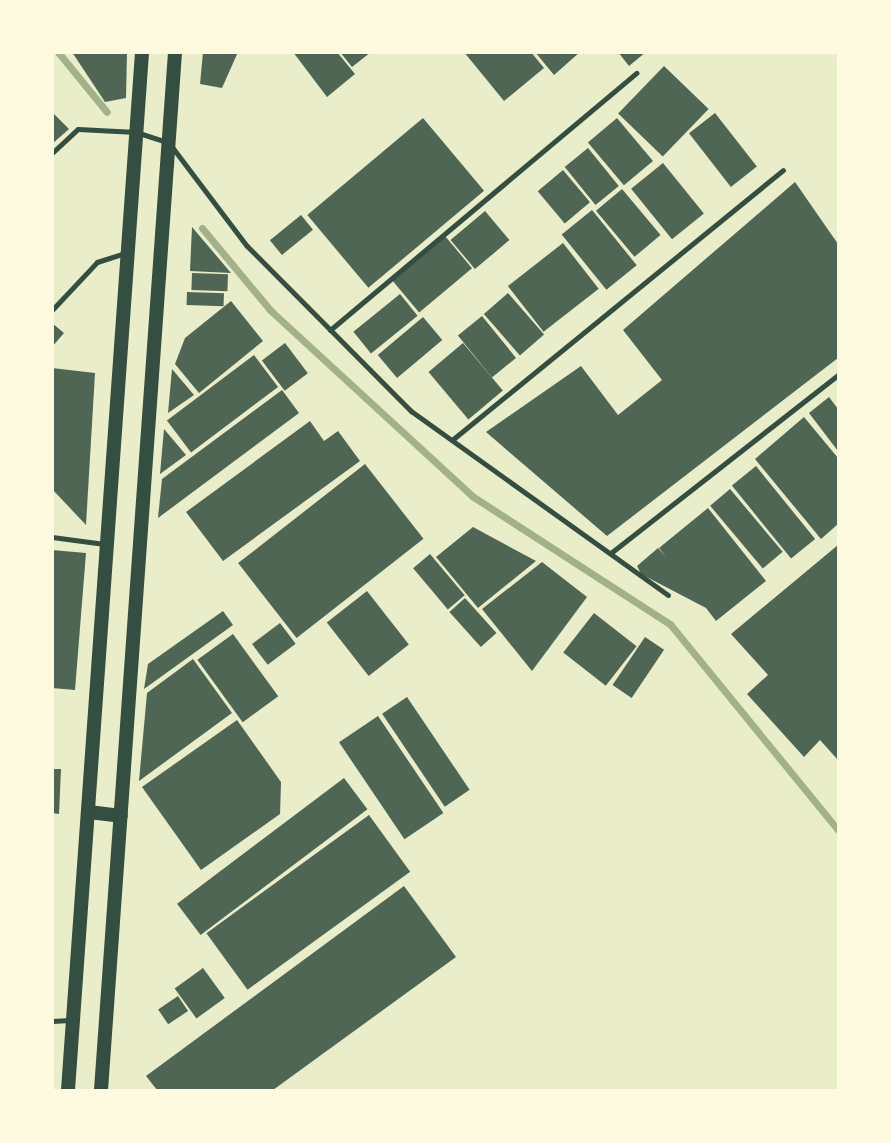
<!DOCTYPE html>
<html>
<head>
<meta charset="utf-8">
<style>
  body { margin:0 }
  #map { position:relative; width:891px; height:1143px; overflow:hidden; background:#e9edc9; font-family:"Asap Condensed",sans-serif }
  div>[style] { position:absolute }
  .stream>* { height:7px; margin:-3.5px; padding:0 3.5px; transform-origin:3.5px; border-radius:3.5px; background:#a3b18a }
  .building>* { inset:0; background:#4f6655; transform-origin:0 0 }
  .service>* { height:5px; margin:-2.5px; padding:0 2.5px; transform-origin:2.5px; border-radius:2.5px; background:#344e41 }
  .secondary>* { height:14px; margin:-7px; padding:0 7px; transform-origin:7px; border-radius:7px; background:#344e41 }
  span { translate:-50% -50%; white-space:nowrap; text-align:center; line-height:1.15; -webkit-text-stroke:7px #fefae0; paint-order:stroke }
  .frame { position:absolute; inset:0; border:54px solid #fefae0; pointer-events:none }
</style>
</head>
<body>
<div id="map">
  <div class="stream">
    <i style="left:58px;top:52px;width:77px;rotate:50.8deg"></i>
    <i style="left:202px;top:228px;width:107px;rotate:50.3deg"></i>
    <i style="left:270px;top:310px;width:275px;rotate:42.6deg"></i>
    <i style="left:472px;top:496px;width:236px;rotate:32.9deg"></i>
    <i style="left:670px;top:624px;width:266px;rotate:50.8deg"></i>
  </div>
  <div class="building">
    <i style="clip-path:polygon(72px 52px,127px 52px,126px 98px,105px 102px)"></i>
    <i style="clip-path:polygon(203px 52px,238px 52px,222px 88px,200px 84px)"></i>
    <i style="clip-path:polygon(293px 52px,337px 52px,355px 74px,327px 97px)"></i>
    <i style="clip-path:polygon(340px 52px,371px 52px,352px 67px)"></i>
    <i style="clip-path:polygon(464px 52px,531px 52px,544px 68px,504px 101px)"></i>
    <i style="clip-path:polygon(535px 52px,580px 52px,554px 75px)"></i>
    <i style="clip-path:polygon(618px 52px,646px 52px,629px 66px)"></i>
    <i style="left:664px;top:66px;width:62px;height:66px;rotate:44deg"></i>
    <i style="clip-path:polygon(52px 112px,69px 129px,52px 144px)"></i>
    <i style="left:715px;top:113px;width:68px;height:33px;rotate:52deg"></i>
    <i style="left:423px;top:118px;width:95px;height:151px;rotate:50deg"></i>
    <i style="left:617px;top:118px;width:56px;height:38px;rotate:50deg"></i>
    <i style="left:588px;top:148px;width:49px;height:30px;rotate:51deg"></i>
    <i style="left:663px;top:163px;width:65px;height:41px;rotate:51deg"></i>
    <i style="left:563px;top:170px;width:42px;height:33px;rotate:50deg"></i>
    <i style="clip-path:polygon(795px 182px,838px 244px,838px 358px,607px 536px,486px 432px,581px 366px,618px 415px,662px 380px,623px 330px)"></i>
    <i style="left:622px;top:189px;width:60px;height:34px;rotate:50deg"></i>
    <i style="left:592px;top:210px;width:71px;height:39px;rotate:51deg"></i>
    <i style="left:485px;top:211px;width:38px;height:45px;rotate:50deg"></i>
    <i style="left:301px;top:215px;width:19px;height:40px;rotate:51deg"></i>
    <i style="clip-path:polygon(192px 227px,231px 273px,190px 271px)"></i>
    <i style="left:445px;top:236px;width:42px;height:69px;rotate:50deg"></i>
    <i style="left:563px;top:243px;width:58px;height:70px;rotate:52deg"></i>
    <i style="left:192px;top:273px;width:36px;height:17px;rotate:2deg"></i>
    <i style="left:187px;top:292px;width:37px;height:13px;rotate:2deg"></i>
    <i style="left:508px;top:293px;width:55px;height:32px;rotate:49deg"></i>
    <i style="left:400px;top:294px;width:28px;height:60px;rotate:51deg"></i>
    <i style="clip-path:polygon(231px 301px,263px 341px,199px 393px,175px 364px,185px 338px)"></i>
    <i style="left:482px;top:316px;width:54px;height:31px;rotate:51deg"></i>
    <i style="left:423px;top:317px;width:30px;height:59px;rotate:50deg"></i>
    <i style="clip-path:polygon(52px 323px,64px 333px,52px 347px)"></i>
    <i style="left:285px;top:343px;width:38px;height:29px;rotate:53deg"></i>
    <i style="left:463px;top:343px;width:62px;height:45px;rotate:50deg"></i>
    <i style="left:254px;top:355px;width:40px;height:109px;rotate:53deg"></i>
    <i style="clip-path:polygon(52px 368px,95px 373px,86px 525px,52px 489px)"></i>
    <i style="clip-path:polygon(172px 369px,194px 395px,168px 413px)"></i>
    <i style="clip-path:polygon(282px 390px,299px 413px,158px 518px,162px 479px)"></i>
    <i style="clip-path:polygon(829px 397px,838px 409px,838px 451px,809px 413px)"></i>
    <i style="clip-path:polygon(804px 417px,838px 458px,838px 524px,821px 539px,755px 459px)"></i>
    <i style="clip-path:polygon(310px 421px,324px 441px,338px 431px,360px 461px,223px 561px,186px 512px)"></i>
    <i style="clip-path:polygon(164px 429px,186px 455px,160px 474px)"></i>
    <i style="left:365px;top:464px;width:95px;height:161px;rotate:52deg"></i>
    <i style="left:756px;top:466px;width:94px;height:31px;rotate:51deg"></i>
    <i style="left:730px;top:489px;width:82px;height:26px;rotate:50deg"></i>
    <i style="clip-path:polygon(708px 508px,766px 581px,716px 621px,706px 608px,641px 574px,637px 566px,658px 548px,666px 557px,659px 548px)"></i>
    <i style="clip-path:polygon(473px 527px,536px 561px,478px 608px,436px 557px)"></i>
    <i style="clip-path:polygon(838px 545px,838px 760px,820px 740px,804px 757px,747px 694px,768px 675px,731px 634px)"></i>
    <i style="clip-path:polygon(52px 550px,86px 553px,75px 690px,52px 688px)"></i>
    <i style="left:430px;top:554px;width:54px;height:22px;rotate:50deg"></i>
    <i style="clip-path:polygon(542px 562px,587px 597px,532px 671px,482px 609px)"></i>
    <i style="left:367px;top:591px;width:68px;height:51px;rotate:52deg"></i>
    <i style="left:465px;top:598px;width:47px;height:21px;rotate:48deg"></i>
    <i style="clip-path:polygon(223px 611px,233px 625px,144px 689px,148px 664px)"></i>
    <i style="left:594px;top:613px;width:54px;height:50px;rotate:38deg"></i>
    <i style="left:280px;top:623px;width:26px;height:35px;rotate:53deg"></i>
    <i style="left:233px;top:634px;width:77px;height:44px;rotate:54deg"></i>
    <i style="left:645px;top:637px;width:23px;height:58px;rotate:34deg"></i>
    <i style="clip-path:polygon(193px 659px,232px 713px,139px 781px,147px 693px)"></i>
    <i style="left:407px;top:697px;width:112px;height:30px;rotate:56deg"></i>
    <i style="left:378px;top:716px;width:117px;height:47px;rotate:56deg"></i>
    <i style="clip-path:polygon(237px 720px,281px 782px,280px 814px,201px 870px,142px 787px)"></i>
    <i style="clip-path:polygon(52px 769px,61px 769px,59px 814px,52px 813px)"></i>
    <i style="left:344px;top:778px;width:39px;height:209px;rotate:53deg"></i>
    <i style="left:369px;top:815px;width:70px;height:201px;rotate:54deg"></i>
    <i style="clip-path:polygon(404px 886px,456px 957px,273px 1090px,157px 1090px,146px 1076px)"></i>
    <i style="left:203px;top:968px;width:37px;height:35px;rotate:54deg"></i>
    <i style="left:178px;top:996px;width:18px;height:24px;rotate:56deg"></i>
  </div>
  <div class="service">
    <i style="left:52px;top:153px;width:35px;rotate:-43deg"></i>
    <i style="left:78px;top:129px;width:58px;rotate:3deg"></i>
    <i style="left:136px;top:132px;width:35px;rotate:18deg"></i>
    <i style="left:169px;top:143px;width:129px;rotate:52.9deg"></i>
    <i style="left:247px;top:246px;width:233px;rotate:45.2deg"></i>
    <i style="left:411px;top:411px;width:316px;rotate:35.6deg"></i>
    <i style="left:52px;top:310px;width:66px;rotate:-46.8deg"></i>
    <i style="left:97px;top:262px;width:29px;rotate:-18deg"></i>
    <i style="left:330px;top:330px;width:400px;rotate:-40deg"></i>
    <i style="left:452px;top:440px;width:427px;rotate:-39.2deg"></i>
    <i style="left:52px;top:537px;width:53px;rotate:7.5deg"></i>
    <i style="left:612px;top:552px;width:287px;rotate:-38.1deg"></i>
    <i style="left:52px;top:1021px;width:18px;rotate:-3deg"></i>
  </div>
  <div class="secondary">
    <i style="left:89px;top:812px;width:32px;rotate:7deg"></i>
    <i style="left:68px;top:1090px;width:1041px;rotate:-85.92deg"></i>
    <i style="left:101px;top:1090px;width:1041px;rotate:-85.92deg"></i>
  </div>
  <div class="frame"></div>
</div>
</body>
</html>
